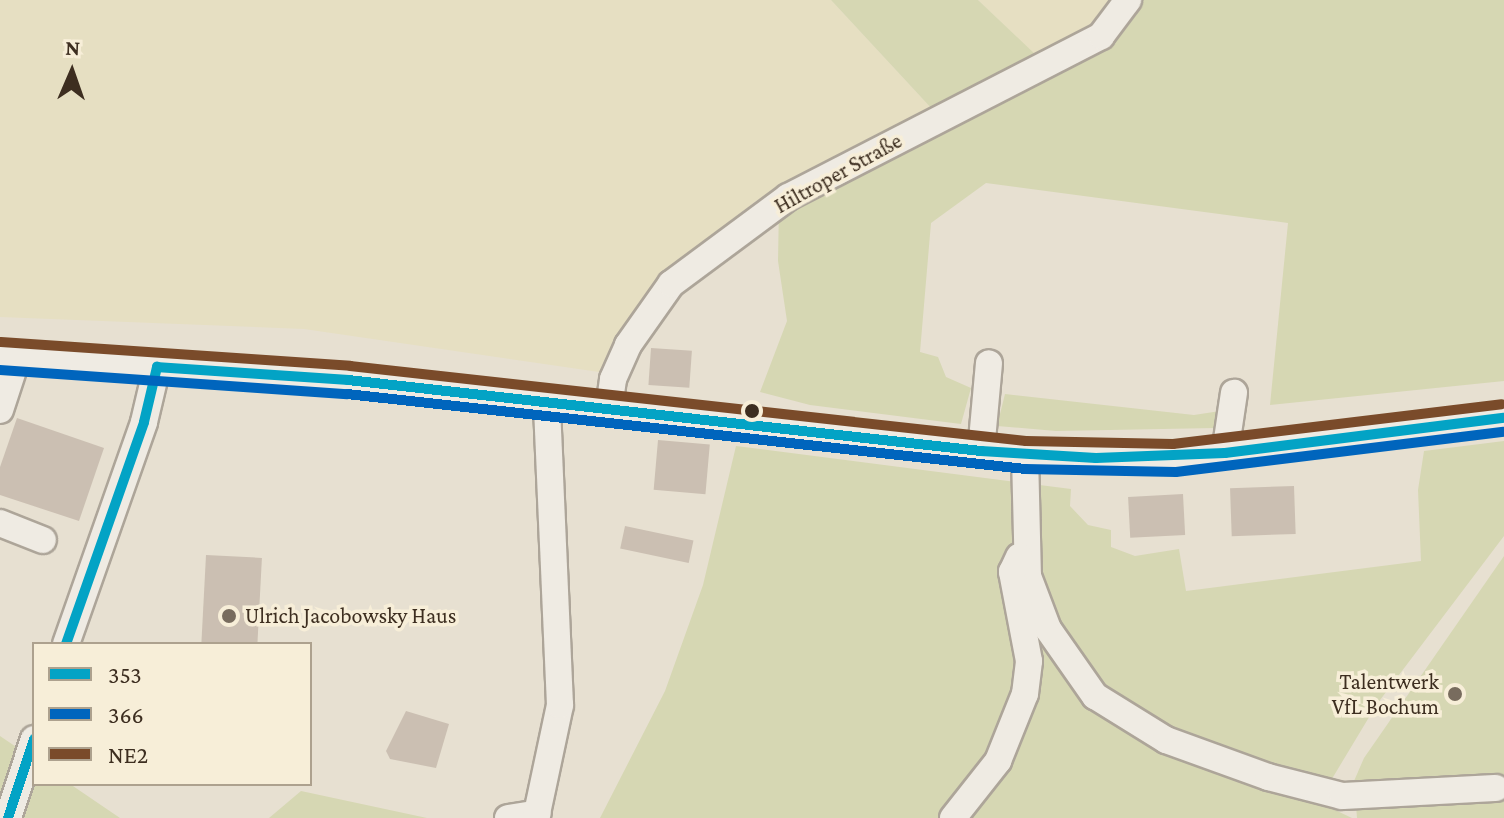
<!DOCTYPE html>
<html>
<head>
<meta charset="utf-8">
<style>
  body { margin:0 }
  #map { position:relative; width:1504px; height:818px; overflow:hidden; background:#e7e0d1; font-family:"Crimson Pro",serif }
  div>[style] { position:absolute }
  .farmland>* { inset:0; background:#e6dfc2 }
  .green>* { inset:0; background:#d6d7b3 }
  .building>* { inset:0; background:#cbbfb2; transform-origin:0 0 }
  .roads { filter:drop-shadow(2px 0 #ada599) drop-shadow(-2px 0 #ada599) drop-shadow(0 2px #ada599) drop-shadow(0 -2px #ada599) }
  .minor>* { height:26px; margin:-13px; padding:0 13px; transform-origin:13px; border-radius:13px; background:#efebe3 }
  .bus-1>* { height:10px; margin:-5px; padding:0 5px; transform-origin:5px; border-radius:5px; background:#03a3c5 }
  .bus-2>* { height:10px; margin:-5px; padding:0 5px; transform-origin:5px; border-radius:5px; background:#0065bd }
  .bus-3>* { height:10px; margin:-5px; padding:0 5px; transform-origin:5px; border-radius:5px; background:#7a4b2a }
  .dots>* { width:22px; height:22px; translate:-50% -50%; box-sizing:border-box; border:4px solid #f7eed8; border-radius:50% }
  span { translate:-50% -50%; white-space:nowrap; text-align:center; line-height:1.15; -webkit-text-stroke:7px #f7eed8; paint-order:stroke }
  .street-label { font-size:22px; color:#3d2e20 }
  .poi-label { font-size:22px; color:#3d2e20 }
  .left { translate:0 -50%; text-align:left }
  .right { translate:-100% -50%; text-align:right }
  .legend { position:absolute; left:32px; top:642px; width:280px; height:144px; box-sizing:border-box; background:#f7eed8; border:2px solid #ada18e; margin:0; padding:10px 14px; list-style:none; font-size:24px; color:#3d2e20 }
  .legend li { display:flex; align-items:center; gap:16px; height:40px }
  .legend b { width:40px; border:2px solid #ada18e }
  .north { position:absolute; left:32px; top:32px; width:80px; height:80px; -webkit-text-stroke:6px #f7eed8; paint-order:stroke; rotate:2deg; font-size:22px; font-weight:700; line-height:32px; text-align:center; color:#3d2e20 }
  .north::after { content:''; display:block; margin:auto; width:28px; height:36px; background:#3d2e20; clip-path:polygon(50% 0,100% 100%,50% 72%,0 100%) }
</style>
</head>
<body>
<div id="map">
  <div class="farmland">
    <i style="clip-path:polygon(0 0,831px 0,933px 110px,756px 201px,694px 249px,642px 306px,606px 373px,304px 329px,0 317px)"></i>
    <i style="clip-path:polygon(978px 0,1117px 0,1096px 30px,1038px 58px)"></i>
  </div>
  <div class="green">
    <i style="clip-path:polygon(831px 0,978px 0,1038px 57px,1139px 0,1504px 0,1504px 381px,1270px 405px,1288px 223px,986px 183px,931px 223px,920px 352px,938px 357px,946px 377px,971px 388px,961px 424px,810px 405px,760px 392px,787px 321px,778px 261px,779px 206px,933px 110px)"></i>
    <i style="clip-path:polygon(1005px 394px,1194px 415px,1220px 411px,1215px 428px,1056px 431px,997px 426px)"></i>
    <i style="clip-path:polygon(1504px 441px,1504px 536px,1377px 704px,1318px 802px,1352px 818px,600px 818px,665px 691px,703px 585px,736px 446px,1071px 489px,1070px 506px,1088px 525px,1111px 530px,1111px 547px,1135px 556px,1179px 549px,1186px 591px,1421px 561px,1418px 490px,1424px 451px)"></i>
    <i style="clip-path:polygon(1504px 556px,1504px 818px,1357px 818px,1354px 781px,1364px 758px)"></i>
    <i style="clip-path:polygon(0 736px,34px 759px,34px 784px,70px 784px,120px 818px,0 818px)"></i>
    <i style="clip-path:polygon(301px 791px,427px 818px,269px 818px)"></i>
  </div>
  <div class="building">
    <i style="left:651px;top:348px;width:41px;height:37px;rotate:4deg"></i>
    <i style="clip-path:polygon(17px 418px,104px 448px,79px 521px,0 495px,0 467px)"></i>
    <i style="left:658px;top:440px;width:52px;height:50px;rotate:5deg"></i>
    <i style="left:1294px;top:486px;width:48px;height:64px;rotate:88deg"></i>
    <i style="left:1183px;top:494px;width:41px;height:55px;rotate:87deg"></i>
    <i style="left:625px;top:526px;width:70px;height:23px;rotate:12deg"></i>
    <i style="left:206px;top:555px;width:56px;height:89px;rotate:3deg"></i>
    <i style="clip-path:polygon(406px 711px,449px 724px,436px 768px,390px 759px,386px 751px)"></i>
  </div>
  <div class="roads">
    <div class="minor">
      <i style="left:0;top:356px;width:349px;rotate:3.9deg"></i>
      <i style="left:348px;top:380px;width:681px;rotate:6.32deg"></i>
      <i style="left:1025px;top:455px;width:149px;rotate:1.2deg"></i>
      <i style="left:1174px;top:458px;width:332px;rotate:-6.9deg"></i>
      <i style="left:609px;top:408px;width:29px;rotate:-82deg"></i>
      <i style="left:613px;top:379px;width:37px;rotate:-66deg"></i>
      <i style="left:628px;top:345px;width:75px;rotate:-54.8deg"></i>
      <i style="left:671px;top:284px;width:146px;rotate:-36.6deg"></i>
      <i style="left:788px;top:197px;width:352px;rotate:-27.2deg"></i>
      <i style="left:1101px;top:36px;width:45px;rotate:-53.1deg"></i>
      <i style="left:0;top:410px;width:55px;rotate:-71.9deg"></i>
      <i style="left:981px;top:451px;width:88px;rotate:-84.8deg"></i>
      <i style="left:1225px;top:453px;width:61px;rotate:-81.5deg"></i>
      <i style="left:1025px;top:455px;width:121px;rotate:88.6deg"></i>
      <i style="left:1028px;top:576px;width:57px;rotate:69.3deg"></i>
      <i style="left:1048px;top:629px;width:82px;rotate:55deg"></i>
      <i style="left:1095px;top:696px;width:84px;rotate:31.8deg"></i>
      <i style="left:1166px;top:740px;width:109px;rotate:19.9deg"></i>
      <i style="left:1268px;top:777px;width:76px;rotate:14.4deg"></i>
      <i style="left:1342px;top:796px;width:154px;rotate:-3deg"></i>
      <i style="left:0;top:523px;width:46px;rotate:21.6deg"></i>
      <i style="left:66px;top:644px;width:235px;rotate:-70.6deg"></i>
      <i style="left:144px;top:422px;width:57px;rotate:-76.7deg"></i>
      <i style="left:8px;top:818px;width:83px;rotate:-71.8deg"></i>
      <i style="left:508px;top:818px;width:30px;rotate:-9deg"></i>
      <i style="left:536px;top:818px;width:116px;rotate:-78deg"></i>
      <i style="left:560px;top:705px;width:302px;rotate:-92.5deg"></i>
      <i style="left:953px;top:818px;width:73px;rotate:-51.7deg"></i>
      <i style="left:998px;top:761px;width:72px;rotate:-68.1deg"></i>
      <i style="left:1025px;top:694px;width:33px;rotate:-83deg"></i>
      <i style="left:1029px;top:661px;width:91px;rotate:-100.8deg"></i>
      <i style="left:1012px;top:572px;width:17px;rotate:-65deg"></i>
    </div>
  </div>
  <div class="bus-1">
    <i style="left:157px;top:367px;width:191px;rotate:3.9deg"></i>
    <i style="left:348px;top:380px;width:637px;rotate:6.4deg"></i>
    <i style="left:981px;top:451px;width:115px;rotate:3.5deg"></i>
    <i style="left:1096px;top:458px;width:129px;rotate:-2.2deg"></i>
    <i style="left:1225px;top:453px;width:281px;rotate:-7.2deg"></i>
    <i style="left:66px;top:644px;width:235px;rotate:-70.6deg"></i>
    <i style="left:144px;top:422px;width:57px;rotate:-76.7deg"></i>
    <i style="left:8px;top:818px;width:83px;rotate:-71.8deg"></i>
  </div>
  <div class="bus-2">
    <i style="left:0;top:370px;width:348px;rotate:4deg"></i>
    <i style="left:347px;top:394px;width:682px;rotate:6.31deg"></i>
    <i style="left:1025px;top:469px;width:151px;rotate:1.1deg"></i>
    <i style="left:1176px;top:472px;width:330px;rotate:-7deg"></i>
  </div>
  <div class="bus-3">
    <i style="left:1px;top:342px;width:350px;rotate:3.9deg"></i>
    <i style="left:350px;top:366px;width:680px;rotate:6.33deg"></i>
    <i style="left:1026px;top:441px;width:147px;rotate:1.2deg"></i>
    <i style="left:1173px;top:444px;width:331px;rotate:-6.9deg"></i>
  </div>
  <div class="dots">
    <i style="left:752px;top:411px;background:#3d2e20"></i>
    <i style="left:229px;top:616px;background:#786c5e"></i>
    <i style="left:1455px;top:694px;background:#786c5e"></i>
  </div>
  <div class="street-label">
    <span style="left:838px;top:173px;rotate:-29deg">Hiltroper Straße</span>
  </div>
  <div class="poi-label">
    <span class="left" style="left:245px;top:616px">Ulrich Jacobowsky Haus</span>
    <span class="right" style="left:1439px;top:694px">Talentwerk<br>VfL Bochum</span>
  </div>
  <ul class="legend">
  <li><b style="height:10px;background:#03a3c5"></b>353</li>
  <li><b style="height:10px;background:#0065bd"></b>366</li>
  <li><b style="height:10px;background:#7a4b2a"></b>NE2</li>
  </ul>
  <div class="north">N</div>
</div>
</body>
</html>
